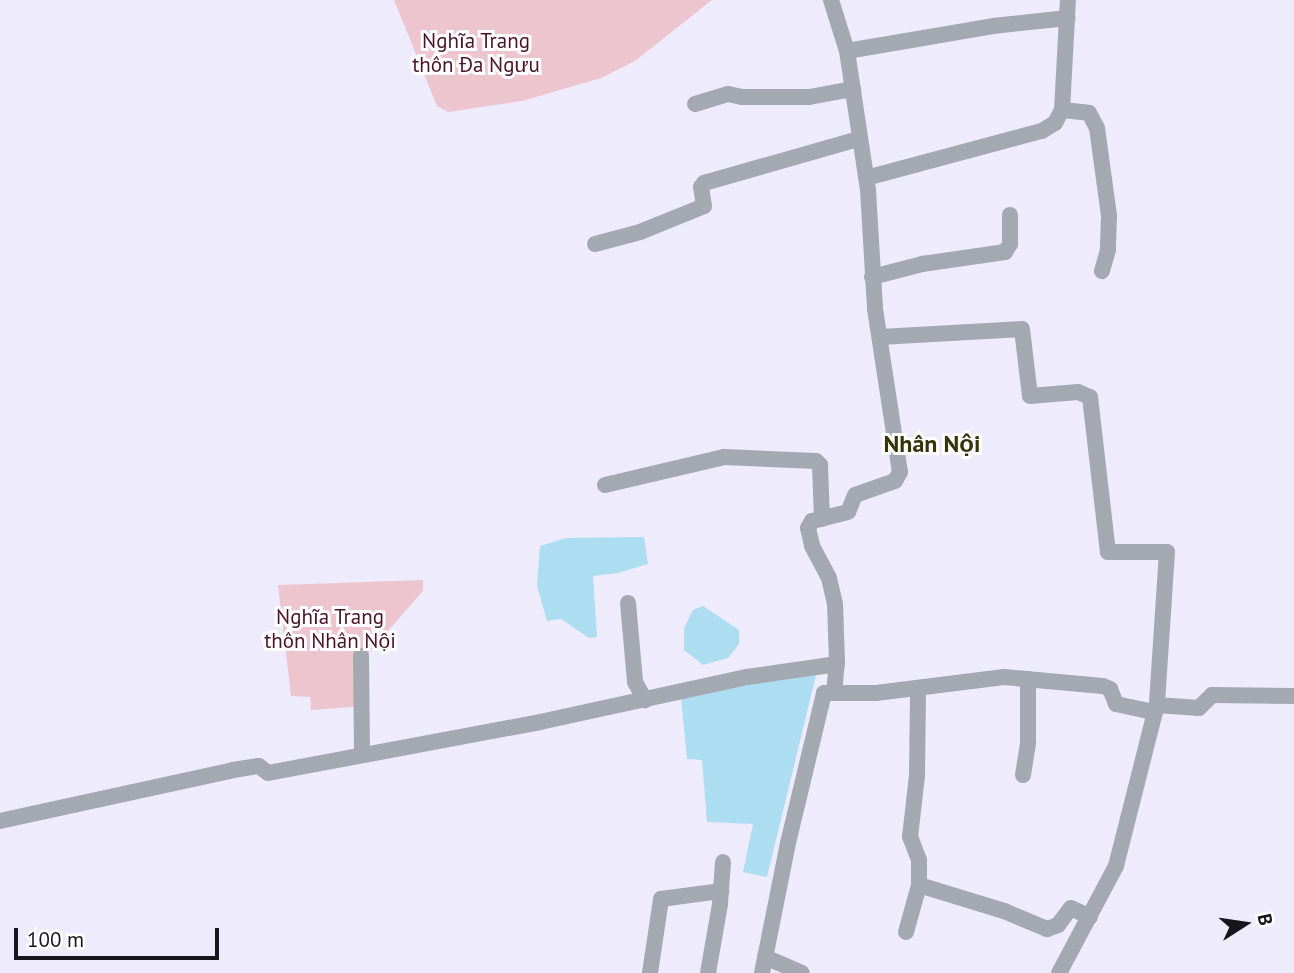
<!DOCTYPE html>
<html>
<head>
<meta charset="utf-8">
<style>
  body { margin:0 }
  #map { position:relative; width:1294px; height:973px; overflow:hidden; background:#eeebfd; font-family:"PT Sans",sans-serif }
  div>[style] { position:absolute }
  .green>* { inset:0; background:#edc5cf }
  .water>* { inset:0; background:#adddf1 }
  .minor>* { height:16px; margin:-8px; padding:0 8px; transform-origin:8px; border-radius:8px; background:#a4a9b1 }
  span { translate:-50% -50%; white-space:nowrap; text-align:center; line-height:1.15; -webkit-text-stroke:6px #fff; paint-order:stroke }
  .park-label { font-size:21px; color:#4b1327 }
  .quarter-label { font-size:24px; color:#363308; font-weight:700 }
  .north { position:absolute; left:1210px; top:889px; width:70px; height:70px; -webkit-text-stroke:5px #fff; paint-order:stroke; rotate:78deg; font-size:19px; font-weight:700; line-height:28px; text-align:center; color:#17161d }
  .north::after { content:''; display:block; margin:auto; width:24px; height:32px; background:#17161d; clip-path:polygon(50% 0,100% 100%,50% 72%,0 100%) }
  .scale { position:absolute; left:14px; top:928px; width:205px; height:32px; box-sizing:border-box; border:4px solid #17161d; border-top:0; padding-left:9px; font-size:21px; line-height:24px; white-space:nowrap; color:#17161d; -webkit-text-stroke:5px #fff; paint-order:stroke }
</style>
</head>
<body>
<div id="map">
  <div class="green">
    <i style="clip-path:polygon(394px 0,712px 0,635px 61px,601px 78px,522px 101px,448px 112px,437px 106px)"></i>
    <i style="clip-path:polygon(423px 580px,423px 591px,367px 655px,365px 706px,311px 710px,310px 697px,291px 696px,278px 585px)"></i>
  </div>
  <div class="water">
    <i style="clip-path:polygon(644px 537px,648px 564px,618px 573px,593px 576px,597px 637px,589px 638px,561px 619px,547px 621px,537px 586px,540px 546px,566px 538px)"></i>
    <i style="clip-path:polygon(703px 606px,739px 630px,739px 644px,728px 658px,703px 665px,684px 650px,684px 628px,693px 610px)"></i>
    <i style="clip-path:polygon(817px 671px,767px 877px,743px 872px,753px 824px,707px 822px,702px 760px,687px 759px,681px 697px)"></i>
  </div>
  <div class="minor">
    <i style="left:831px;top:0;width:53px;rotate:72.6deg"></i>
    <i style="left:847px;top:51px;width:141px;rotate:81.4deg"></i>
    <i style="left:868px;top:190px;width:119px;rotate:86.6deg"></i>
    <i style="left:875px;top:309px;width:165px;rotate:81.3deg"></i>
    <i style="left:900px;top:472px;width:10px;rotate:119deg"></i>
    <i style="left:895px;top:481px;width:42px;rotate:160.7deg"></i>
    <i style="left:855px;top:495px;width:18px;rotate:112deg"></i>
    <i style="left:848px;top:512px;width:37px;rotate:166deg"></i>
    <i style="left:812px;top:521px;width:8px;rotate:120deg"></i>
    <i style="left:808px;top:528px;width:18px;rotate:77deg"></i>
    <i style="left:812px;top:546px;width:36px;rotate:62deg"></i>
    <i style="left:829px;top:578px;width:27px;rotate:77deg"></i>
    <i style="left:835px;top:604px;width:56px;rotate:88deg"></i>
    <i style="left:837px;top:660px;width:32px;rotate:95deg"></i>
    <i style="left:847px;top:51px;width:148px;rotate:-9.7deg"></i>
    <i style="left:993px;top:26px;width:75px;rotate:-6.1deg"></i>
    <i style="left:695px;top:104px;width:34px;rotate:-17deg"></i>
    <i style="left:728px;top:94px;width:14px;rotate:12deg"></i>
    <i style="left:742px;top:97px;width:67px"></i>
    <i style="left:809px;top:97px;width:45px;rotate:-10.3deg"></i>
    <i style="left:1062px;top:110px;width:27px;rotate:6deg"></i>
    <i style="left:1089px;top:113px;width:17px;rotate:62deg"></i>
    <i style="left:1097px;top:128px;width:89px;rotate:82.2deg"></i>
    <i style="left:1109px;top:216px;width:34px;rotate:92deg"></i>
    <i style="left:1108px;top:250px;width:22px;rotate:106deg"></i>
    <i style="left:866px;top:178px;width:182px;rotate:-15deg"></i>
    <i style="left:1042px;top:131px;width:15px;rotate:-32deg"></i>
    <i style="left:1055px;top:123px;width:15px;rotate:-62deg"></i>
    <i style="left:1062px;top:110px;width:110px;rotate:-86.9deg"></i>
    <i style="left:595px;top:244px;width:47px;rotate:-14.9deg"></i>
    <i style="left:640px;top:232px;width:69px;rotate:-22.1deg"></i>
    <i style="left:704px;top:206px;width:19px;rotate:-99deg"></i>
    <i style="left:701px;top:187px;width:5px;rotate:-53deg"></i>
    <i style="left:704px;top:183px;width:160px;rotate:-15.9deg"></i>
    <i style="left:872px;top:277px;width:52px;rotate:-14.6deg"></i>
    <i style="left:922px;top:264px;width:84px;rotate:-8.2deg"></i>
    <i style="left:1005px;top:252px;width:9px;rotate:-58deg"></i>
    <i style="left:1010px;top:244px;width:29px;rotate:-90deg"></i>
    <i style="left:880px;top:337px;width:142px;rotate:-3.2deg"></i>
    <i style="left:1022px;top:329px;width:67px;rotate:83.2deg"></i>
    <i style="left:1030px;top:396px;width:48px;rotate:-4.8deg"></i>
    <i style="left:1078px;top:392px;width:13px;rotate:23deg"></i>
    <i style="left:1090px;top:397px;width:156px;rotate:83.4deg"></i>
    <i style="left:1108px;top:552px;width:59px"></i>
    <i style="left:1167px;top:552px;width:152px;rotate:93.8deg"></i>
    <i style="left:1157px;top:704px;width:167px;rotate:104.2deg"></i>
    <i style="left:1116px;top:866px;width:121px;rotate:118deg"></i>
    <i style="left:605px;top:485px;width:122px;rotate:-13.2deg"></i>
    <i style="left:724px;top:457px;width:92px;rotate:2.5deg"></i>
    <i style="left:816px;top:461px;width:6px;rotate:45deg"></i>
    <i style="left:820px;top:465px;width:54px;rotate:87.9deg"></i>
    <i style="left:628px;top:603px;width:79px;rotate:84.9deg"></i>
    <i style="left:635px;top:682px;width:21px;rotate:61deg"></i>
    <i style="left:361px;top:656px;width:99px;rotate:89.4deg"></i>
    <i style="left:1157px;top:705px;width:42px;rotate:4.1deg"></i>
    <i style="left:1199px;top:708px;width:18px;rotate:-45deg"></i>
    <i style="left:1212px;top:695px;width:82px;rotate:0.7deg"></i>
    <i style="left:1023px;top:775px;width:33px;rotate:-81deg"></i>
    <i style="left:1028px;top:742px;width:63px;rotate:-90deg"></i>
    <i style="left:0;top:821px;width:239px;rotate:-12.3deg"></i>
    <i style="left:233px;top:770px;width:26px;rotate:-9deg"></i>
    <i style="left:259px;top:766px;width:11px;rotate:38deg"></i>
    <i style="left:268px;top:773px;width:277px;rotate:-10.6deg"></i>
    <i style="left:540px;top:722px;width:212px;rotate:-12.3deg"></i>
    <i style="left:747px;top:677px;width:91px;rotate:-8.2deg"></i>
    <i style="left:919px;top:885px;width:89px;rotate:17deg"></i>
    <i style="left:1004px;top:911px;width:47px;rotate:22.7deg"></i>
    <i style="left:1047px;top:929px;width:12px;rotate:-20deg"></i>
    <i style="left:1058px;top:925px;width:21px;rotate:-53deg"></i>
    <i style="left:1071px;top:908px;width:21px;rotate:25deg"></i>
    <i style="left:906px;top:932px;width:49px;rotate:-74.5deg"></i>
    <i style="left:919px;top:885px;width:25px;rotate:-90deg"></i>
    <i style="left:919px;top:860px;width:25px;rotate:-111deg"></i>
    <i style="left:910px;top:837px;width:61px;rotate:-83.5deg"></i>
    <i style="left:917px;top:776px;width:87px;rotate:-89.3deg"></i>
    <i style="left:765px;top:957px;width:40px;rotate:23.4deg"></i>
    <i style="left:650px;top:973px;width:75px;rotate:-81.5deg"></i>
    <i style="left:661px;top:899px;width:61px;rotate:-7.6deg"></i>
    <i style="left:708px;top:973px;width:70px;rotate:-80.1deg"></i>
    <i style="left:720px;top:904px;width:42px;rotate:-85.9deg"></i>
    <i style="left:762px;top:973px;width:133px;rotate:-78.7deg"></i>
    <i style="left:788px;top:843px;width:154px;rotate:-76.5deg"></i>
    <i style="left:824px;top:693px;width:52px"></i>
    <i style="left:876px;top:693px;width:129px;rotate:-7.1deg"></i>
    <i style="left:1004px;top:677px;width:99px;rotate:5.2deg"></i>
    <i style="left:1103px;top:686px;width:8px;rotate:23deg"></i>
    <i style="left:1110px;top:689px;width:16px;rotate:68deg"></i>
    <i style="left:1116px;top:704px;width:40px;rotate:12deg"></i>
  </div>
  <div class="park-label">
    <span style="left:476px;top:53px">Nghĩa Trang<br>thôn Đa Ngưu</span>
    <span style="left:330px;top:629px">Nghĩa Trang<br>thôn Nhân Nội</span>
  </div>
  <div class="quarter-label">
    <span style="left:932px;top:444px">Nhân Nội</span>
  </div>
  <div class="north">B</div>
  <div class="scale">100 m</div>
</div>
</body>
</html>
